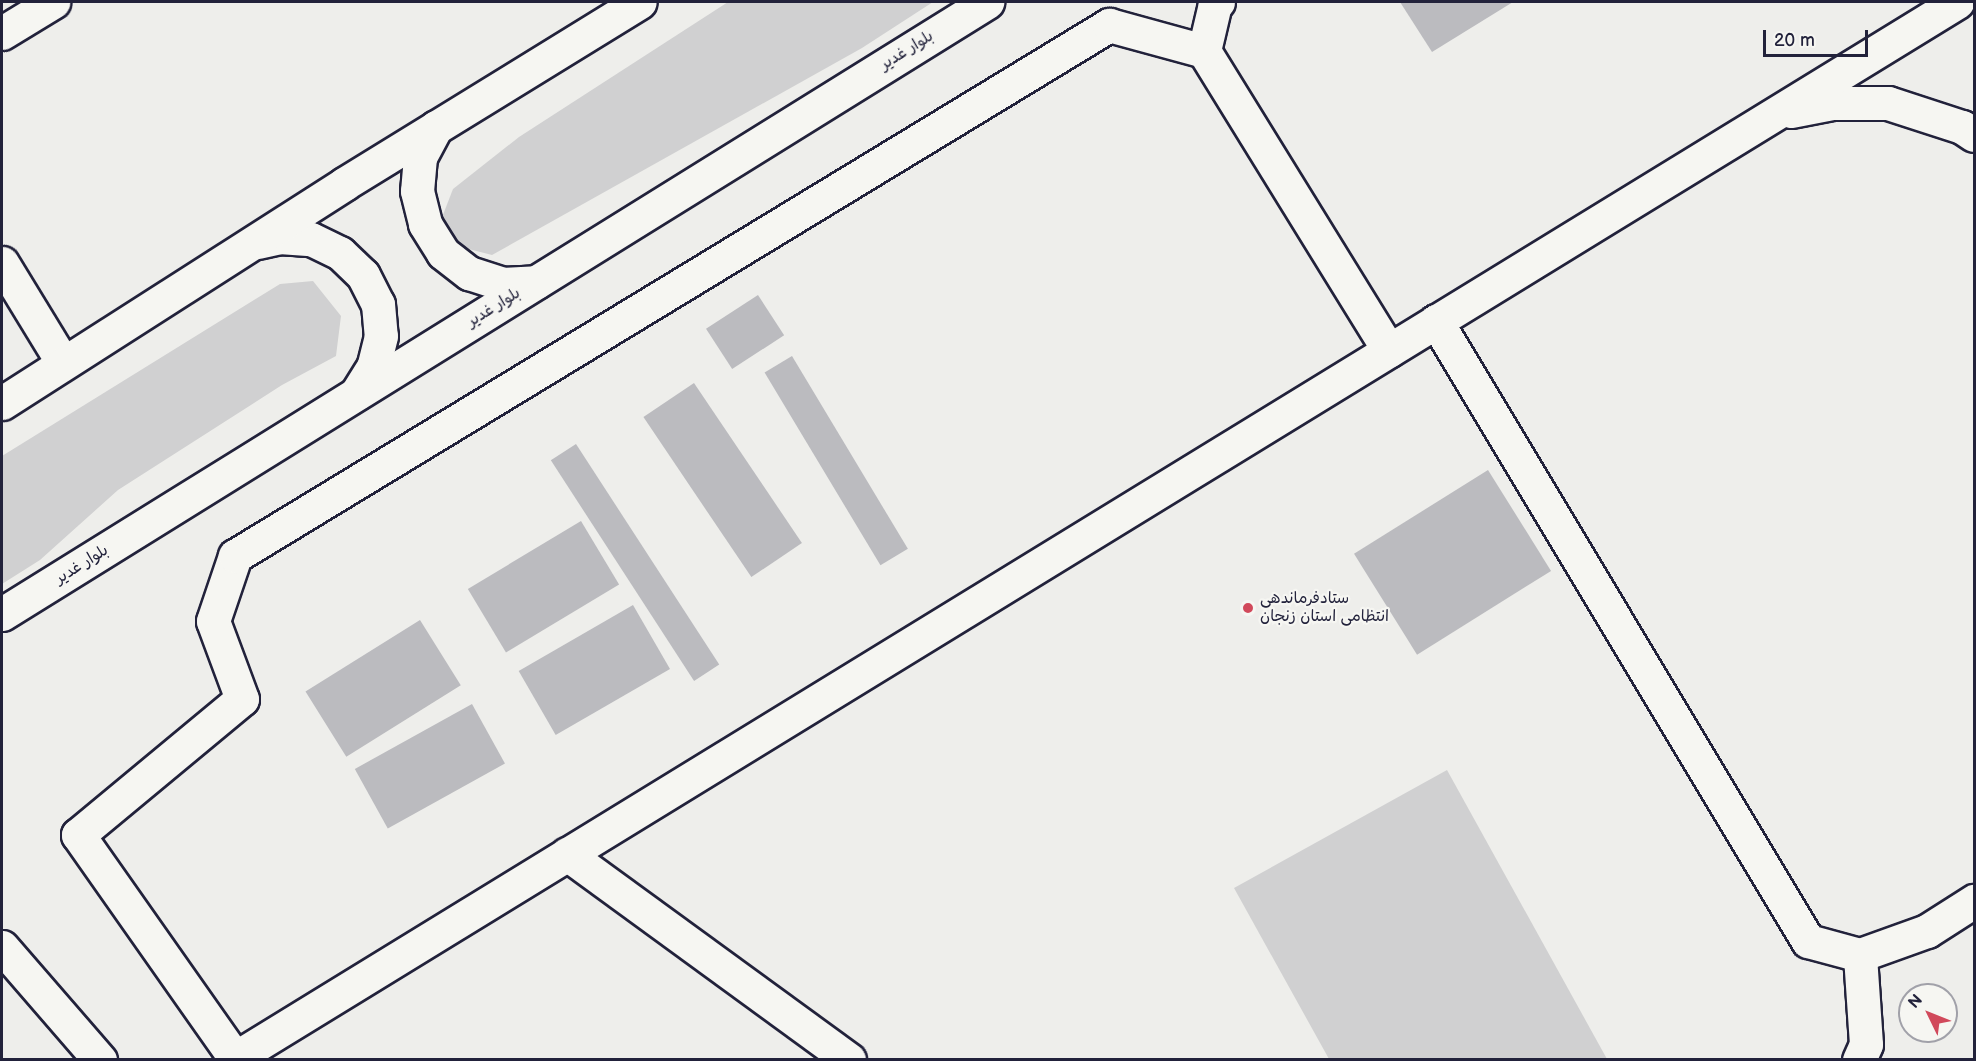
<!DOCTYPE html>
<html>
<head>
<meta charset="utf-8">
<style>
  body { margin:0 }
  #map { position:relative; width:1976px; height:1061px; overflow:hidden; background:#eeeeeb; font-family:"Balsamiq Sans","Playpen Sans Arabic",sans-serif }
  div>[style] { position:absolute }
  .green>* { inset:0; background:#d0d0d1 }
  .building>* { inset:0; background:#bbbbbf; transform-origin:0 0 }
  .roads { filter:drop-shadow(2px 0 #22223b) drop-shadow(-2px 0 #22223b) drop-shadow(0 2px #22223b) drop-shadow(0 -2px #22223b) }
  .minor>* { height:33px; margin:-16.5px; padding:0 16.5px; transform-origin:16.5px; border-radius:16.5px; background:#f6f6f2 }
  .major>* { height:33px; margin:-16.5px; padding:0 16.5px; transform-origin:16.5px; border-radius:16.5px; background:#f6f6f2 }
  .dots>* { width:16px; height:16px; translate:-50% -50%; box-sizing:border-box; border:3px solid #f6f6f2; border-radius:50% }
  span { translate:-50% -50%; white-space:nowrap; text-align:center; line-height:1.15; -webkit-text-stroke:4.5px #f6f6f2; paint-order:stroke }
  .street-label { font-size:16px; color:#22223b }
  .poi-label { font-size:16px; color:#22223b }
  .left { translate:0 -50%; text-align:left }
  .frame { position:absolute; inset:0; border:3px solid #22223b; pointer-events:none }
  .north { position:absolute; left:1898px; top:983px; width:60px; height:60px; box-sizing:border-box; background:#f6f6f2; border:2px solid #a1a1a9; border-radius:50%; rotate:313deg; font-size:16px; font-weight:700; line-height:24px; text-align:center; color:#22223b }
  .north::after { content:''; display:block; margin:auto; width:21px; height:27px; background:#d1495b; clip-path:polygon(50% 0,100% 100%,50% 72%,0 100%) }
  .scale { position:absolute; left:1763px; top:30px; width:105px; height:27px; box-sizing:border-box; border:3px solid #22223b; border-top:0; padding-left:8px; font-size:18px; line-height:21px; white-space:nowrap; color:#22223b; -webkit-text-stroke:4px #f6f6f2; paint-order:stroke }
</style>
</head>
<body>
<div id="map">
  <div class="green">
    <i style="clip-path:polygon(728px 2px,933px 2px,862px 48px,492px 255px,457px 246px,441px 220px,453px 189px,519px 137px)"></i>
    <i style="clip-path:polygon(313px 281px,341px 316px,336px 356px,282px 385px,118px 490px,40px 560px,2px 584px,2px 456px,280px 284px)"></i>
    <i style="clip-path:polygon(1447px 770px,1607px 1059px,1329px 1059px,1234px 888px)"></i>
  </div>
  <div class="building">
    <i style="clip-path:polygon(1400px 2px,1513px 2px,1432px 52px)"></i>
    <i style="left:758px;top:295px;width:48px;height:62px;rotate:57deg"></i>
    <i style="left:792px;top:356px;width:225px;height:32px;rotate:59deg"></i>
    <i style="left:694px;top:383px;width:193px;height:61px;rotate:56deg"></i>
    <i style="left:576px;top:444px;width:263px;height:30px;rotate:57deg"></i>
    <i style="left:1488px;top:470px;width:119px;height:158px;rotate:58deg"></i>
    <i style="left:581px;top:521px;width:74px;height:132px;rotate:59deg"></i>
    <i style="left:633px;top:605px;width:74px;height:132px;rotate:60deg"></i>
    <i style="left:420px;top:620px;width:77px;height:135px;rotate:58deg"></i>
    <i style="left:472px;top:704px;width:68px;height:134px;rotate:61deg"></i>
  </div>
  <div class="roads">
    <div class="minor">
      <i style="left:1218px;top:2px;width:4px;rotate:146deg"></i>
      <i style="left:1215px;top:4px;width:48px;rotate:103.2deg"></i>
      <i style="left:1204px;top:51px;width:352px;rotate:58.3deg"></i>
      <i style="left:2px;top:33px;width:60px;rotate:-31.3deg"></i>
      <i style="left:1791px;top:111px;width:42px;rotate:-11deg"></i>
      <i style="left:1832px;top:103px;width:56px"></i>
      <i style="left:1888px;top:103px;width:78px;rotate:18deg"></i>
      <i style="left:1962px;top:127px;width:14px;rotate:34deg"></i>
      <i style="left:2px;top:263px;width:117px;rotate:58.6deg"></i>
      <i style="left:1436px;top:321px;width:723px;rotate:59.04deg"></i>
      <i style="left:1808px;top:941px;width:54px;rotate:15.1deg"></i>
      <i style="left:1860px;top:955px;width:71px;rotate:-19.7deg"></i>
      <i style="left:1927px;top:931px;width:56px;rotate:-32.6deg"></i>
      <i style="left:567px;top:854px;width:349px;rotate:36.1deg"></i>
      <i style="left:2px;top:947px;width:150px;rotate:49.1deg"></i>
      <i style="left:235px;top:1058px;width:273px;rotate:-125.1deg"></i>
      <i style="left:78px;top:835px;width:213px;rotate:-39.7deg"></i>
      <i style="left:242px;top:699px;width:83px;rotate:-110.4deg"></i>
      <i style="left:213px;top:621px;width:69px;rotate:-71.3deg"></i>
      <i style="left:235px;top:556px;width:1023px;rotate:-31.28deg"></i>
      <i style="left:1109px;top:25px;width:98px;rotate:15.3deg"></i>
      <i style="left:232px;top:1060px;width:2024px;rotate:-31.52deg"></i>
      <i style="left:1859px;top:1060px;width:17px;rotate:-66deg"></i>
      <i style="left:1866px;top:1044px;width:89px;rotate:-93.9deg"></i>
    </div>
    <div class="major">
      <i style="left:436px;top:127px;width:34px;rotate:118deg"></i>
      <i style="left:420px;top:157px;width:34px;rotate:95deg"></i>
      <i style="left:417px;top:191px;width:34px;rotate:76deg"></i>
      <i style="left:425px;top:224px;width:34px;rotate:58deg"></i>
      <i style="left:443px;top:253px;width:33px;rotate:38deg"></i>
      <i style="left:469px;top:273px;width:35px;rotate:18deg"></i>
      <i style="left:502px;top:284px;width:34px;rotate:-3deg"></i>
      <i style="left:258px;top:242px;width:22px;rotate:-13deg"></i>
      <i style="left:279px;top:237px;width:32px;rotate:4deg"></i>
      <i style="left:311px;top:239px;width:32px;rotate:26deg"></i>
      <i style="left:340px;top:253px;width:32px;rotate:44deg"></i>
      <i style="left:363px;top:275px;width:33px;rotate:63deg"></i>
      <i style="left:378px;top:304px;width:32px;rotate:85deg"></i>
      <i style="left:381px;top:336px;width:32px;rotate:104deg"></i>
      <i style="left:373px;top:367px;width:31px;rotate:122deg"></i>
      <i style="left:2px;top:403px;width:406px;rotate:-32.6deg"></i>
      <i style="left:344px;top:184px;width:347px;rotate:-31.6deg"></i>
      <i style="left:2px;top:614px;width:1160px;rotate:-31.85deg"></i>
    </div>
  </div>
  <div class="dots">
    <i style="left:1248px;top:608px;background:#d1495b"></i>
  </div>
  <div class="street-label">
    <span style="left:907px;top:51px;rotate:-32deg">بلوار غدیر</span>
    <span style="left:494px;top:308px;rotate:-32deg">بلوار غدیر</span>
    <span style="left:82px;top:565px;rotate:-32deg">بلوار غدیر</span>
  </div>
  <div class="poi-label">
    <span class="left" style="left:1260px;top:608px">ستادفرماندهی<br>انتظامی استان زنجان</span>
  </div>
  <div class="frame"></div>
  <div class="north">N</div>
  <div class="scale">20 m</div>
</div>
</body>
</html>
